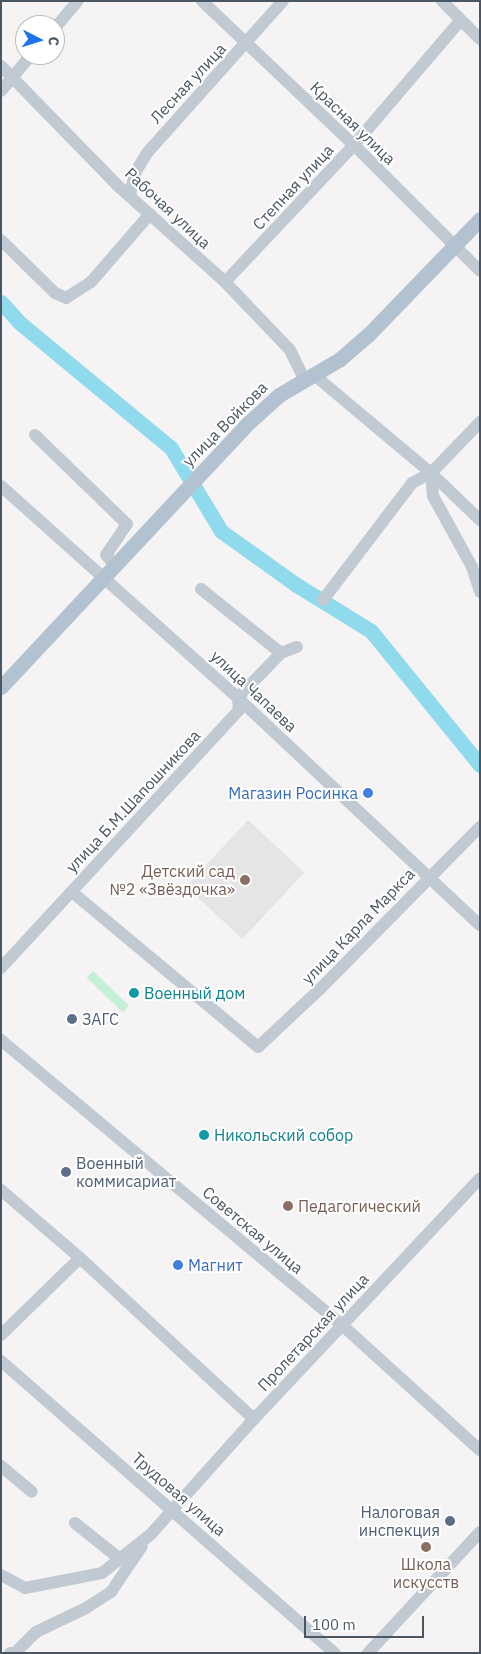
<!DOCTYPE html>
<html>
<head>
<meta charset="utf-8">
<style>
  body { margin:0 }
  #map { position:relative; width:481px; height:1654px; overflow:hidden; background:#f5f3f3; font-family:"IBM Plex Sans",sans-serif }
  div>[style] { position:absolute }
  .education>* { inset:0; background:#e6e4e5; transform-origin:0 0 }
  .green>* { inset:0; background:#c3f1d5; transform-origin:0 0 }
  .river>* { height:15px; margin:-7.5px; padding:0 7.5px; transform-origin:7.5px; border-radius:7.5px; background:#90daee }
  .minor>* { height:12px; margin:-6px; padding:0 6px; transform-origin:6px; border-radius:6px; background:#c1cad2 }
  .major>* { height:15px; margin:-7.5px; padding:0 7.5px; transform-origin:7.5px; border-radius:7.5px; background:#b3c2d1 }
  .dots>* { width:14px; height:14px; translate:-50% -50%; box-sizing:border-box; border:2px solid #fff; border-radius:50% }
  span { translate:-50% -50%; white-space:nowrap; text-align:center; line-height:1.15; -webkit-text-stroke:4px #fff; paint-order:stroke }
  .street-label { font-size:16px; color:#4a5661 }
  .shop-label { font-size:16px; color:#366cbe }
  .right { translate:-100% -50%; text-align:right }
  .left { translate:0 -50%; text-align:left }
  .education-label { font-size:16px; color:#785e54 }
  .culture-label { font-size:16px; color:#0d838f }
  .service-label { font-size:16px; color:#4e5e75 }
  .frame { position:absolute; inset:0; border:2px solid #4a5661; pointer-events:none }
  .north { position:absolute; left:15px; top:15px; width:50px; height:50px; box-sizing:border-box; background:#fff; border:1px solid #b7bbc0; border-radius:50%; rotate:95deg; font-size:14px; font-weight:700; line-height:20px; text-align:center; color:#4a5661 }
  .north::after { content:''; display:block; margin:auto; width:18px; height:22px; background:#1a73e8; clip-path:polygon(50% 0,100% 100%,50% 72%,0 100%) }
  .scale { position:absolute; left:304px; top:1616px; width:120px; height:22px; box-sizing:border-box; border:2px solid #4a5661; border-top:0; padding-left:6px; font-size:15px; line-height:18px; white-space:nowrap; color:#4a5661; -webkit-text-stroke:4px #fff; paint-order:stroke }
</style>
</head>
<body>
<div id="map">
  <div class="education">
    <i style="left:248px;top:820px;width:77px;height:91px;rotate:43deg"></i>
  </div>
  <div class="green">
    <i style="left:93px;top:971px;width:50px;height:9px;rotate:44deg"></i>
  </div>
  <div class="river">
    <i style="left:1px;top:302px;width:28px;rotate:48deg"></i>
    <i style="left:20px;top:323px;width:196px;rotate:39.6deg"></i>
    <i style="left:171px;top:448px;width:97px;rotate:58.9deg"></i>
    <i style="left:221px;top:531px;width:91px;rotate:35.6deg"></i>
    <i style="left:295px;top:584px;width:89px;rotate:31.7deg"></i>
    <i style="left:371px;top:631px;width:173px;rotate:50.9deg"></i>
  </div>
  <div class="minor">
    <i style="left:202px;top:1px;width:209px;rotate:43.5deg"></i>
    <i style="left:354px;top:145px;width:178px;rotate:45deg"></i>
    <i style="left:442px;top:1px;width:54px;rotate:45deg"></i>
    <i style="left:55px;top:28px;width:35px;rotate:-50deg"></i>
    <i style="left:1px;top:66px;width:166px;rotate:45.7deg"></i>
    <i style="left:117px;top:185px;width:145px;rotate:41.9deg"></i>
    <i style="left:225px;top:282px;width:94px;rotate:46.3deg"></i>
    <i style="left:290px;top:350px;width:32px;rotate:64deg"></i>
    <i style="left:1px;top:91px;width:47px;rotate:-50.2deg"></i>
    <i style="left:130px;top:195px;width:23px;rotate:-77deg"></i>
    <i style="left:135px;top:173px;width:23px;rotate:-59deg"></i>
    <i style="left:147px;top:153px;width:204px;rotate:-48.2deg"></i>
    <i style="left:1px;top:240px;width:76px;rotate:44.5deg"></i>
    <i style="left:55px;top:293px;width:12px;rotate:24deg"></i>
    <i style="left:66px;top:298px;width:30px;rotate:-33deg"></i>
    <i style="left:91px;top:282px;width:90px;rotate:-49.1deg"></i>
    <i style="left:225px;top:282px;width:188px;rotate:-46.7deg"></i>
    <i style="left:354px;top:145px;width:163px;rotate:-49.5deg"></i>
    <i style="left:313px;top:374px;width:154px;rotate:40deg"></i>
    <i style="left:431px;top:473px;width:23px;rotate:85deg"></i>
    <i style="left:433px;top:496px;width:81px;rotate:61.2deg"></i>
    <i style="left:472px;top:567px;width:26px;rotate:72deg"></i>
    <i style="left:35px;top:435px;width:128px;rotate:44.1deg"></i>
    <i style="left:127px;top:524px;width:37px;rotate:124deg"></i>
    <i style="left:106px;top:555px;width:12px;rotate:48deg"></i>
    <i style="left:431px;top:473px;width:68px;rotate:43.8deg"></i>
    <i style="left:1px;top:486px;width:318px;rotate:41.8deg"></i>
    <i style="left:238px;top:698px;width:332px;rotate:43.2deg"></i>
    <i style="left:201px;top:589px;width:102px;rotate:38.7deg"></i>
    <i style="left:323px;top:600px;width:147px;rotate:-52.7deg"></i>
    <i style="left:412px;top:483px;width:21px;rotate:-28deg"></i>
    <i style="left:431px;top:473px;width:71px;rotate:-46.1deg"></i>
    <i style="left:72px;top:892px;width:242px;rotate:39.8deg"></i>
    <i style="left:258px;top:1047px;width:85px;rotate:-43.1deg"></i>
    <i style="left:320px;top:989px;width:228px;rotate:-45.4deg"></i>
    <i style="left:1px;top:968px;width:351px;rotate:-47.3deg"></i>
    <i style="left:239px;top:710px;width:12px;rotate:-95deg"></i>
    <i style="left:238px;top:698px;width:13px;rotate:-48deg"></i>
    <i style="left:247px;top:688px;width:49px;rotate:-45.8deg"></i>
    <i style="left:281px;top:653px;width:17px;rotate:-21deg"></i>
    <i style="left:1px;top:1040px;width:444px;rotate:39.9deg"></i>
    <i style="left:342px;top:1325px;width:186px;rotate:42.2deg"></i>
    <i style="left:1px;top:1190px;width:104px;rotate:40.7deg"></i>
    <i style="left:80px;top:1258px;width:237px;rotate:42.8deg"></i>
    <i style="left:1px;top:1335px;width:110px;rotate:-44.3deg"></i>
    <i style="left:1px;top:1361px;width:444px;rotate:41.2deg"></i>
    <i style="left:1px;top:1466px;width:40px;rotate:40deg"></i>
    <i style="left:75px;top:1523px;width:58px;rotate:38.7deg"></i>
    <i style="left:1px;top:1575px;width:27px;rotate:28deg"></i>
    <i style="left:25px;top:1588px;width:78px;rotate:-11deg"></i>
    <i style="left:102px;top:1573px;width:63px;rotate:-38.5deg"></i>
    <i style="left:151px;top:1534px;width:154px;rotate:-48.2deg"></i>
    <i style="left:254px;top:1419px;width:330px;rotate:-46.8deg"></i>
    <i style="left:10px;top:1653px;width:5px"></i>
    <i style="left:15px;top:1653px;width:30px;rotate:-45deg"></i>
    <i style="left:36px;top:1632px;width:55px;rotate:-25.6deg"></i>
    <i style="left:86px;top:1608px;width:30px;rotate:-33deg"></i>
    <i style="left:111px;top:1592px;width:55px;rotate:-56deg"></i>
    <i style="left:368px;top:1653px;width:165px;rotate:-47.2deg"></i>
  </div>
  <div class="major">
    <i style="left:1px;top:687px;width:360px;rotate:-46.9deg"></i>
    <i style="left:247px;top:424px;width:43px;rotate:-42.2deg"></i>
    <i style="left:279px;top:395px;width:71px;rotate:-30.5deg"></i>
    <i style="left:340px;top:359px;width:37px;rotate:-41deg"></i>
    <i style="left:368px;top:335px;width:161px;rotate:-46deg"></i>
  </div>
  <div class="dots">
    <i style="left:368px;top:793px;background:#3f7fe0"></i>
    <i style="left:245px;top:880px;background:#8d6e63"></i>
    <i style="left:134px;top:993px;background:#0f9aa8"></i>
    <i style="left:72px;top:1019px;background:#5c6f8a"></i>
    <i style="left:204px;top:1135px;background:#0f9aa8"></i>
    <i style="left:66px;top:1172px;background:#5c6f8a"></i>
    <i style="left:288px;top:1206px;background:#8d6e63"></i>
    <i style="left:178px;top:1265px;background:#3f7fe0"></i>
    <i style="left:450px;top:1521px;background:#5c6f8a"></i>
    <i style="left:426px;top:1547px;background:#8d6e63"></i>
  </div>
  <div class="street-label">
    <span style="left:188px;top:83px;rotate:-47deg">Лесная улица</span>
    <span style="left:353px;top:123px;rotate:44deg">Красная улица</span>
    <span style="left:293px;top:187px;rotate:-47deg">Степная улица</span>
    <span style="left:168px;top:208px;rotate:43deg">Рабочая улица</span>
    <span style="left:225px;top:424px;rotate:-45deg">улица Войкова</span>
    <span style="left:254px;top:691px;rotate:43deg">улица Чапаева</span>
    <span style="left:133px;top:801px;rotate:-47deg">улица Б.М.Шапошникова</span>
    <span style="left:358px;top:926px;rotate:-46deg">улица Карла Маркса</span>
    <span style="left:253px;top:1230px;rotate:40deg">Советская улица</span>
    <span style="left:313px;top:1332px;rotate:-47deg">Пролетарская улица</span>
    <span style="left:179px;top:1494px;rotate:41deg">Трудовая улица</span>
  </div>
  <div class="shop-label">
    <span class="right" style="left:358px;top:793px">Магазин Росинка</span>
    <span class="left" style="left:188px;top:1265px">Магнит</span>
  </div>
  <div class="education-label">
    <span class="right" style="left:235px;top:880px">Детский сад<br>№2 «Звёздочка»</span>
    <span class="left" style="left:298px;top:1206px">Педагогический</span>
    <span style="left:426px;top:1573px">Школа<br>искусств</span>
  </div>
  <div class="culture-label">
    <span class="left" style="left:144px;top:993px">Военный дом</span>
    <span class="left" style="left:214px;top:1135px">Никольский собор</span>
  </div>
  <div class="service-label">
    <span class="left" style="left:82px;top:1019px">ЗАГС</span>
    <span class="left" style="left:76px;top:1172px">Военный<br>коммисариат</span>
    <span class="right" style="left:440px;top:1521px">Налоговая<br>инспекция</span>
  </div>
  <div class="frame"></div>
  <div class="north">С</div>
  <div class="scale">100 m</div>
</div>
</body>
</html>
